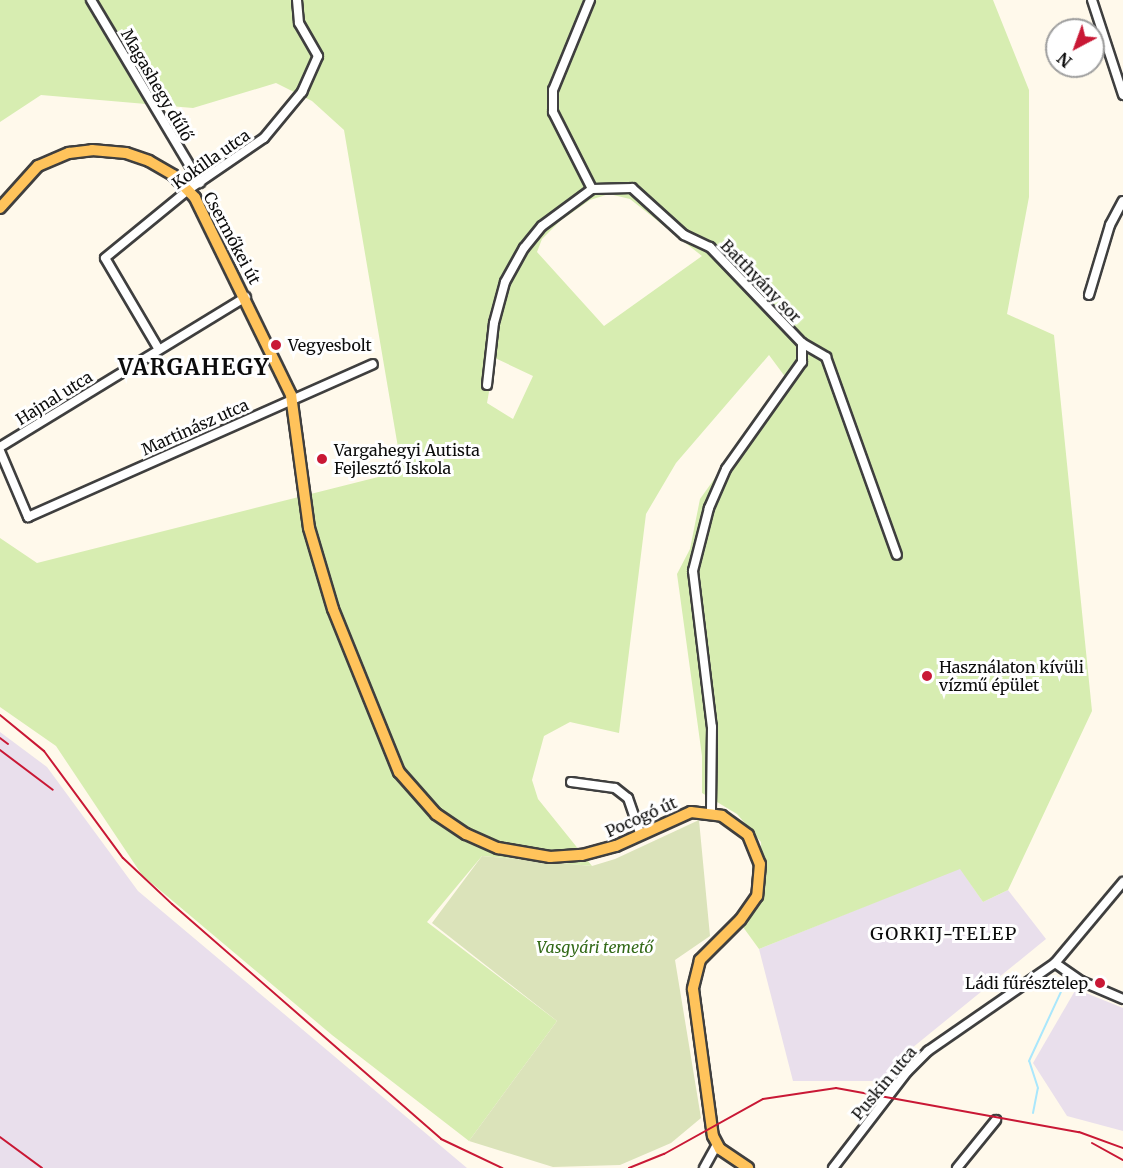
<!DOCTYPE html>
<html>
<head>
<meta charset="utf-8">
<style>
  body { margin:0 }
  #map { position:relative; width:1123px; height:1168px; overflow:hidden; background:#fff9eb; font-family:Merriweather,serif }
  div>[style] { position:absolute }
  .industrial>* { inset:0; background:#e9dfec }
  .green>* { inset:0; background:#d7edb1 }
  .cemetery>* { inset:0; background:#dbe3ba }
  .stream>* { height:2px; margin:-1px; padding:0 1px; transform-origin:1px; border-radius:1px; background:#aae7fc }
  .roads { filter:drop-shadow(2px 0 #3f3f3f) drop-shadow(-2px 0 #3f3f3f) drop-shadow(0 2px #3f3f3f) drop-shadow(0 -2px #3f3f3f) }
  .minor>* { height:8px; margin:-4px; padding:0 4px; transform-origin:4px; border-radius:4px; background:#fff }
  .major>* { height:10px; margin:-5px; padding:0 5px; transform-origin:5px; border-radius:5px; background:#ffc35b }
  .rail>* { height:2px; margin:-1px; padding:0 1px; transform-origin:1px; border-radius:1px; background:#c91835 }
  .dots>* { width:16px; height:16px; translate:-50% -50%; box-sizing:border-box; border:3px solid #fff; border-radius:50% }
  span { translate:-50% -50%; white-space:nowrap; text-align:center; line-height:1.15; -webkit-text-stroke:6px #fff; paint-order:stroke }
  .street-label { font-size:16px; color:#0c0c0c }
  .poi-label { font-size:16px; color:#0c0c0c }
  .left { translate:0 -50%; text-align:left }
  .right { translate:-100% -50%; text-align:right }
  .park-label { font-size:16px; color:#326917; font-style:italic }
  .neighbourhood-label { font-size:18px; color:#0c0c0c; letter-spacing:1.5px }
  .district-label { font-size:22px; color:#0c0c0c; font-weight:700; letter-spacing:1.5px }
  .north { position:absolute; left:1045px; top:18px; width:60px; height:60px; box-sizing:border-box; background:#fff; border:2px solid #9e9e9e; border-radius:50%; rotate:221deg; font-size:16px; font-weight:700; line-height:24px; text-align:center; color:#0c0c0c }
  .north::after { content:''; display:block; margin:auto; width:21px; height:27px; background:#c91835; clip-path:polygon(50% 0,100% 100%,50% 72%,0 100%) }
</style>
</head>
<body>
<div id="map">
  <div class="industrial">
    <i style="clip-path:polygon(0 732px,47px 767px,138px 891px,467px 1168px,0 1168px)"></i>
    <i style="clip-path:polygon(960px 868px,983px 902px,1008px 890px,1046px 939px,912px 1048px,879px 1081px,793px 1081px,759px 949px)"></i>
    <i style="clip-path:polygon(1076px 989px,1123px 1008px,1123px 1131px,1067px 1116px,1033px 1063px)"></i>
  </div>
  <div class="green">
    <i style="clip-path:polygon(evenodd,0 0,993px 0,1029px 90px,1029px 197px,1007px 314px,1054px 335px,1092px 711px,1008px 890px,983px 902px,960px 869px,759px 949px,743px 927px,763px 896px,761px 842px,737px 814px,702px 793px,702px 756px,677px 574px,690px 549px,700px 499px,786px 378px,769px 355px,676px 463px,646px 514px,619px 733px,570px 722px,544px 736px,532px 780px,538px 799px,592px 866px,482px 856px,427px 922px,557px 1021px,469px 1141px,332px 1035px,142px 875px,56px 746px,0 707px,0 538px,37px 563px,402px 471px,344px 130px,312px 101px,276px 83px,193px 108px,41px 95px,0 122px,0 0,609px 194px,630px 199px,702px 256px,604px 326px,537px 252px,542px 239px,560px 221px,590px 200px,609px 194px,0 0,495px 358px,533px 376px,513px 419px,487px 403px,495px 358px)"></i>
  </div>
  <div class="cemetery">
    <i style="clip-path:polygon(699px 820px,710px 936px,675px 960px,701px 1118px,671px 1143px,620px 1165px,553px 1167px,469px 1141px,557px 1021px,432px 923px,482px 856px,592px 866px,615px 859px)"></i>
  </div>
  <div class="stream">
    <i style="left:1033px;top:1113px;width:25px;rotate:-79deg"></i>
    <i style="left:1038px;top:1088px;width:28px;rotate:-108deg"></i>
    <i style="left:1029px;top:1061px;width:88px;rotate:-65.2deg"></i>
  </div>
  <div class="roads">
    <div class="minor">
      <i style="left:91px;top:0;width:213px;rotate:59.2deg"></i>
      <i style="left:590px;top:0;width:97px;rotate:112.3deg"></i>
      <i style="left:553px;top:90px;width:22px;rotate:90deg"></i>
      <i style="left:553px;top:112px;width:86px;rotate:63.1deg"></i>
      <i style="left:1092px;top:0;width:100px;rotate:71.9deg"></i>
      <i style="left:1089px;top:295px;width:73px;rotate:-73.3deg"></i>
      <i style="left:1110px;top:225px;width:27px;rotate:-62deg"></i>
      <i style="left:802px;top:343px;width:28px;rotate:30deg"></i>
      <i style="left:826px;top:357px;width:210px;rotate:70.3deg"></i>
      <i style="left:158px;top:348px;width:104px;rotate:-120.5deg"></i>
      <i style="left:105px;top:258px;width:107px;rotate:-39.3deg"></i>
      <i style="left:188px;top:190px;width:92px;rotate:-34.4deg"></i>
      <i style="left:264px;top:138px;width:60px;rotate:-50.4deg"></i>
      <i style="left:302px;top:92px;width:39px;rotate:-66deg"></i>
      <i style="left:318px;top:56px;width:38px;rotate:-120deg"></i>
      <i style="left:299px;top:23px;width:23px;rotate:-95deg"></i>
      <i style="left:487px;top:385px;width:62px;rotate:-83.6deg"></i>
      <i style="left:494px;top:323px;width:42px;rotate:-75deg"></i>
      <i style="left:505px;top:282px;width:39px;rotate:-61deg"></i>
      <i style="left:524px;top:248px;width:28px;rotate:-51deg"></i>
      <i style="left:542px;top:226px;width:62px;rotate:-36.5deg"></i>
      <i style="left:592px;top:189px;width:40px;rotate:-1.4deg"></i>
      <i style="left:632px;top:188px;width:70px;rotate:42.1deg"></i>
      <i style="left:684px;top:235px;width:29px;rotate:25deg"></i>
      <i style="left:710px;top:247px;width:133px;rotate:46.2deg"></i>
      <i style="left:802px;top:343px;width:19px;rotate:90deg"></i>
      <i style="left:802px;top:362px;width:131px;rotate:125.4deg"></i>
      <i style="left:726px;top:469px;width:43px;rotate:113.6deg"></i>
      <i style="left:709px;top:508px;width:65px;rotate:104.3deg"></i>
      <i style="left:693px;top:571px;width:157px;rotate:83.1deg"></i>
      <i style="left:712px;top:727px;width:85px;rotate:90.7deg"></i>
      <i style="left:0;top:447px;width:288px;rotate:-31.4deg"></i>
      <i style="left:0;top:451px;width:72px;rotate:67deg"></i>
      <i style="left:28px;top:517px;width:377px;rotate:-23.9deg"></i>
      <i style="left:571px;top:782px;width:44px;rotate:7.8deg"></i>
      <i style="left:615px;top:788px;width:16px;rotate:38deg"></i>
      <i style="left:628px;top:798px;width:39px;rotate:71deg"></i>
      <i style="left:1055px;top:963px;width:32px;rotate:35deg"></i>
      <i style="left:1081px;top:981px;width:46px;rotate:23.2deg"></i>
      <i style="left:704px;top:1168px;width:26px;rotate:-61deg"></i>
      <i style="left:833px;top:1168px;width:121px;rotate:-52.4deg"></i>
      <i style="left:907px;top:1072px;width:30px;rotate:-45deg"></i>
      <i style="left:928px;top:1051px;width:155px;rotate:-34.7deg"></i>
      <i style="left:1055px;top:963px;width:106px;rotate:-50deg"></i>
      <i style="left:957px;top:1168px;width:62px;rotate:-50.9deg"></i>
    </div>
    <div class="major">
      <i style="left:0;top:208px;width:57px;rotate:-47.9deg"></i>
      <i style="left:38px;top:166px;width:34px;rotate:-23deg"></i>
      <i style="left:69px;top:153px;width:23px;rotate:-7deg"></i>
      <i style="left:92px;top:150px;width:34px;rotate:5deg"></i>
      <i style="left:126px;top:153px;width:24px;rotate:19deg"></i>
      <i style="left:149px;top:161px;width:28px;rotate:30deg"></i>
      <i style="left:173px;top:175px;width:32px;rotate:46deg"></i>
      <i style="left:195px;top:198px;width:219px;rotate:64deg"></i>
      <i style="left:291px;top:395px;width:134px;rotate:82.3deg"></i>
      <i style="left:309px;top:528px;width:84px;rotate:73.5deg"></i>
      <i style="left:333px;top:609px;width:176px;rotate:68deg"></i>
      <i style="left:399px;top:772px;width:56px;rotate:48.6deg"></i>
      <i style="left:436px;top:814px;width:36px;rotate:34deg"></i>
      <i style="left:466px;top:834px;width:35px;rotate:24deg"></i>
      <i style="left:498px;top:848px;width:53px;rotate:9.8deg"></i>
      <i style="left:550px;top:857px;width:32px;rotate:-4deg"></i>
      <i style="left:582px;top:855px;width:35px;rotate:-15deg"></i>
      <i style="left:616px;top:846px;width:82px;rotate:-24.4deg"></i>
      <i style="left:691px;top:812px;width:31px;rotate:7deg"></i>
      <i style="left:722px;top:816px;width:32px;rotate:36deg"></i>
      <i style="left:748px;top:835px;width:31px;rotate:68deg"></i>
      <i style="left:760px;top:864px;width:32px;rotate:95deg"></i>
      <i style="left:757px;top:896px;width:29px;rotate:125deg"></i>
      <i style="left:740px;top:920px;width:57px;rotate:135deg"></i>
      <i style="left:700px;top:960px;width:30px;rotate:104deg"></i>
      <i style="left:693px;top:989px;width:148px;rotate:82.3deg"></i>
      <i style="left:713px;top:1136px;width:15px;rotate:62deg"></i>
      <i style="left:720px;top:1149px;width:34px;rotate:34deg"></i>
    </div>
  </div>
  <div class="rail">
    <i style="left:0;top:715px;width:57px;rotate:39.3deg"></i>
    <i style="left:44px;top:751px;width:133px;rotate:53.6deg"></i>
    <i style="left:123px;top:858px;width:67px;rotate:43.2deg"></i>
    <i style="left:172px;top:904px;width:357px;rotate:41.1deg"></i>
    <i style="left:441px;top:1139px;width:68px;rotate:25.4deg"></i>
    <i style="left:0;top:738px;width:10px;rotate:37deg"></i>
    <i style="left:0;top:750px;width:66px;rotate:37deg"></i>
    <i style="left:0;top:1137px;width:52px;rotate:36.4deg"></i>
    <i style="left:1092px;top:1143px;width:35px;rotate:29deg"></i>
    <i style="left:629px;top:1168px;width:38px;rotate:-22deg"></i>
    <i style="left:664px;top:1154px;width:113px;rotate:-29.1deg"></i>
    <i style="left:763px;top:1099px;width:74px;rotate:-8.6deg"></i>
    <i style="left:836px;top:1088px;width:247px;rotate:10.3deg"></i>
    <i style="left:1079px;top:1132px;width:47px;rotate:20deg"></i>
  </div>
  <div class="dots">
    <i style="left:276px;top:345px;background:#c91835"></i>
    <i style="left:322px;top:459px;background:#c91835"></i>
    <i style="left:927px;top:676px;background:#c91835"></i>
    <i style="left:1100px;top:983px;background:#c91835"></i>
  </div>
  <div class="street-label">
    <span style="left:157px;top:85px;rotate:60deg">Magashegy dűlő</span>
    <span style="left:211px;top:159px;rotate:-35deg">Kokilla utca</span>
    <span style="left:232px;top:238px;rotate:62deg">Csermőkei út</span>
    <span style="left:761px;top:281px;rotate:46deg">Batthyány sor</span>
    <span style="left:54px;top:398px;rotate:-32deg">Hajnal utca</span>
    <span style="left:195px;top:427px;rotate:-24deg">Martinász utca</span>
    <span style="left:641px;top:817px;rotate:-24deg">Pocogó út</span>
    <span style="left:884px;top:1083px;rotate:-50deg">Puskin utca</span>
  </div>
  <div class="poi-label">
    <span class="left" style="left:288px;top:345px">Vegyesbolt</span>
    <span class="left" style="left:334px;top:459px">Vargahegyi Autista<br>Fejlesztő Iskola</span>
    <span class="left" style="left:939px;top:676px">Használaton kívüli<br>vízmű épület</span>
    <span class="right" style="left:1088px;top:983px">Ládi fűrésztelep</span>
  </div>
  <div class="park-label">
    <span style="left:595px;top:947px">Vasgyári temető</span>
  </div>
  <div class="neighbourhood-label">
    <span style="left:944px;top:934px">GORKIJ-TELEP</span>
  </div>
  <div class="district-label">
    <span style="left:194px;top:368px">VARGAHEGY</span>
  </div>
  <div class="north">N</div>
</div>
</body>
</html>
